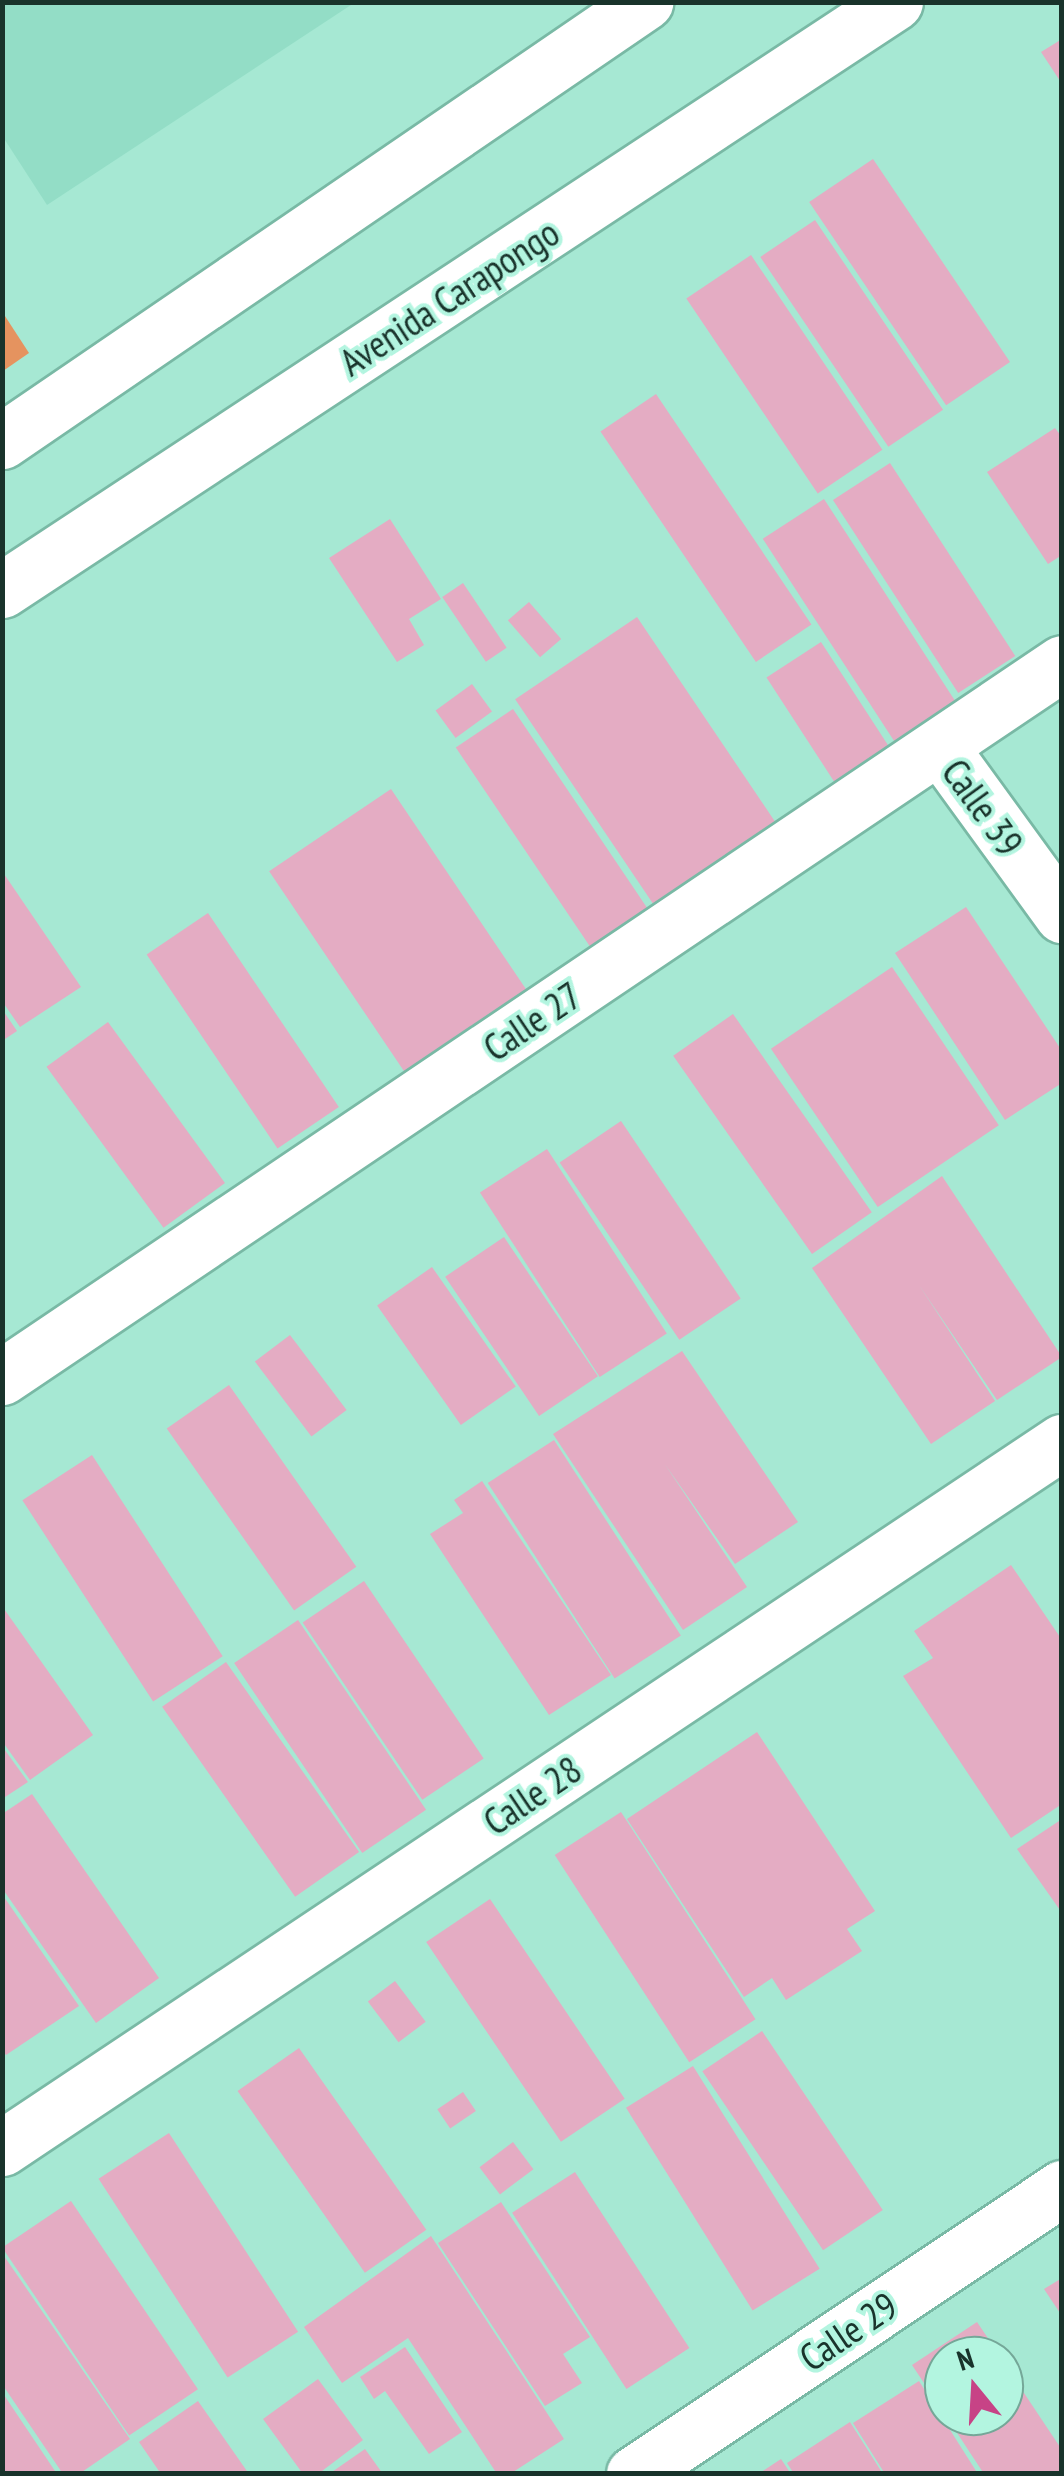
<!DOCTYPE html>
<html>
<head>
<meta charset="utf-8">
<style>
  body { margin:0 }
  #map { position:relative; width:1064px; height:2476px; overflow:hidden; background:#a6e8d3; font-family:"PT Sans Narrow",sans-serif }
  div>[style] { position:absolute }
  .built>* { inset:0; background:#93ddc6 }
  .green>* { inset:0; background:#e5935f }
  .building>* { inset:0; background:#e4acc3; transform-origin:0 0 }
  .roads { filter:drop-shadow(2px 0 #79b9a5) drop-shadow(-2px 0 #79b9a5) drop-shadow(0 2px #79b9a5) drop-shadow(0 -2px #79b9a5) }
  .minor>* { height:55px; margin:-27.5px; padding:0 27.5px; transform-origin:27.5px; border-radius:27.5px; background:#fff }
  .tertiary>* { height:55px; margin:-27.5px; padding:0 27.5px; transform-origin:27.5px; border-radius:27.5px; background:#fff }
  span { translate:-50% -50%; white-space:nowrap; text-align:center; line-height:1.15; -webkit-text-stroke:8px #b3f5e0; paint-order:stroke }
  .street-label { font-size:38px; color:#19332b }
  .frame { position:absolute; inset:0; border:5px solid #19332b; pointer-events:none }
  .north { position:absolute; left:924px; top:2336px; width:100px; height:100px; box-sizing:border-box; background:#b3f5e0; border:2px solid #75a798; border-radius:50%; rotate:342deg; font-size:28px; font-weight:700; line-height:40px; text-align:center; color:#19332b }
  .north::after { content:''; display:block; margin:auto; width:35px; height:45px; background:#c74386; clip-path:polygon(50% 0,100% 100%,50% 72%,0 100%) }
</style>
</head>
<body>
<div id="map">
  <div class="built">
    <i style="clip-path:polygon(2px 3px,3px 2px,354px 3px,47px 205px,3px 137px)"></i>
  </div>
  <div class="green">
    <i style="clip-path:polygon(3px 313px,29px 353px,3px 371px,2px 371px)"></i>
  </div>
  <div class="building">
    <i style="clip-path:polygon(1062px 39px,1062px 84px,1041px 52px)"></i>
    <i style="left:873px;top:159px;width:245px;height:77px;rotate:56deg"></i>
    <i style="left:815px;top:220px;width:229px;height:66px;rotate:56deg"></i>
    <i style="left:751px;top:255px;width:235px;height:78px;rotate:56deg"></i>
    <i style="left:656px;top:394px;width:278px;height:67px;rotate:56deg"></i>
    <i style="clip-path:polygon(1055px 428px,1062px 437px,1062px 555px,1048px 564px,987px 472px)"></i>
    <i style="left:890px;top:463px;width:230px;height:68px;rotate:57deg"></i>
    <i style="left:824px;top:499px;width:242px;height:73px;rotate:57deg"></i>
    <i style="clip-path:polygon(390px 519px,441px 599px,409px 619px,424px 645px,397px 662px,329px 558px)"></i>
    <i style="left:463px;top:583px;width:78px;height:25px;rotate:56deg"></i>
    <i style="left:529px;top:602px;width:49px;height:28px;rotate:49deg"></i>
    <i style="left:637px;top:617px;width:256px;height:147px;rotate:56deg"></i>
    <i style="left:821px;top:642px;width:130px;height:65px;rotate:57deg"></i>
    <i style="left:472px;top:684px;width:34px;height:45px;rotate:54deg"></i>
    <i style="left:513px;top:709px;width:246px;height:69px;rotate:56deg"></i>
    <i style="left:391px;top:789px;width:250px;height:147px;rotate:56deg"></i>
    <i style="clip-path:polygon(2px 871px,81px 987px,20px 1027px,2px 1001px)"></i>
    <i style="clip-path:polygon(966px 907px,1062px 1051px,1062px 1083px,1005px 1120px,895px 953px)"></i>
    <i style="left:208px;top:913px;width:234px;height:74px;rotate:56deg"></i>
    <i style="left:892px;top:967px;width:191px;height:146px;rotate:56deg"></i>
    <i style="clip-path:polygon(2px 1009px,17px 1031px,2px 1041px)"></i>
    <i style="left:733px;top:1014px;width:242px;height:73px;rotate:55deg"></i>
    <i style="left:108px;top:1022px;width:199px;height:76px;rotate:54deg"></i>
    <i style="left:621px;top:1121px;width:214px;height:74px;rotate:56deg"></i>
    <i style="left:547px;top:1149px;width:220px;height:80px;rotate:57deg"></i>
    <i style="clip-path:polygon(942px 1176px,1062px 1357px,997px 1400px,919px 1285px,995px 1401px,931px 1444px,812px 1268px)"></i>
    <i style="left:504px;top:1237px;width:168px;height:71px;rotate:56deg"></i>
    <i style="left:432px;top:1267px;width:146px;height:67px;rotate:55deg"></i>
    <i style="left:290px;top:1335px;width:94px;height:44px;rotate:53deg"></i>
    <i style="clip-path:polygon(682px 1351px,798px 1522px,735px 1564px,664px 1463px,747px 1587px,683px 1630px,553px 1434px)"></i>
    <i style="left:229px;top:1385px;width:222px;height:76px;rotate:55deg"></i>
    <i style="left:554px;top:1440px;width:233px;height:79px;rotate:57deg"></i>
    <i style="left:92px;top:1455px;width:240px;height:83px;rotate:57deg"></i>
    <i style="clip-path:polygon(482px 1481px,611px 1675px,549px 1715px,430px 1534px,463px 1513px,454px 1500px)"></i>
    <i style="clip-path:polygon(1011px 1565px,1062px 1640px,1062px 1804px,1011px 1838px,903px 1676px,933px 1658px,914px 1631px)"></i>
    <i style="left:364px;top:1581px;width:214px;height:74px;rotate:56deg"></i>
    <i style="clip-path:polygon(2px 1606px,93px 1735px,30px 1780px,2px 1741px)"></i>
    <i style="left:298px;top:1620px;width:229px;height:77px;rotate:56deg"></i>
    <i style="left:226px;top:1662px;width:232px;height:78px;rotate:55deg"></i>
    <i style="clip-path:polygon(757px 1732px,875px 1911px,847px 1929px,862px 1951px,786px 2000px,772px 1978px,744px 1997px,627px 1819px)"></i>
    <i style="clip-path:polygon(2px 1746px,28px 1782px,2px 1799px)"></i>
    <i style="clip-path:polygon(32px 1794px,159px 1978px,96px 2023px,2px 1888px,2px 1814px)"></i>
    <i style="left:621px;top:1812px;width:247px;height:79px;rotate:57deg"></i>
    <i style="clip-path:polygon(1062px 1819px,1062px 1913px,1017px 1849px)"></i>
    <i style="clip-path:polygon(2px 1894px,79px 2006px,6px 2055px,2px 2050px)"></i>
    <i style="left:490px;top:1899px;width:241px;height:77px;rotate:56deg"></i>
    <i style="left:395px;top:1981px;width:51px;height:34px;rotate:53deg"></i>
    <i style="left:762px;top:2031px;width:216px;height:72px;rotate:56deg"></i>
    <i style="left:299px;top:2048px;width:222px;height:75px;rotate:55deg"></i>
    <i style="left:693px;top:2066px;width:239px;height:79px;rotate:58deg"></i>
    <i style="left:463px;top:2092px;width:23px;height:31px;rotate:56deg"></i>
    <i style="left:169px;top:2133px;width:237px;height:84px;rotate:57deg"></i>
    <i style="left:513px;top:2142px;width:34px;height:42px;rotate:53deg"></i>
    <i style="left:575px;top:2172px;width:210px;height:75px;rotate:57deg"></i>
    <i style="left:71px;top:2201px;width:227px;height:83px;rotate:56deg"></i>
    <i style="clip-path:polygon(501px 2202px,590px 2337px,563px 2354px,582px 2383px,545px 2406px,438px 2243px)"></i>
    <i style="clip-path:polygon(431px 2236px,564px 2439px,510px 2474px,497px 2474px,408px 2338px,342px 2383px,304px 2327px)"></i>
    <i style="clip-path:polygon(2px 2253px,130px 2439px,79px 2474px,63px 2474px,2px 2384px)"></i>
    <i style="clip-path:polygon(1062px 2278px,1062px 2316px,1044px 2289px)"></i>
    <i style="clip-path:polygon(977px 2322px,1000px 2356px,944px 2356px,944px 2413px,912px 2365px)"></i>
    <i style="clip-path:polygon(405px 2347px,462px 2432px,429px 2454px,385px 2391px,374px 2399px,360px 2377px)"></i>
    <i style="clip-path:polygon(1004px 2363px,1062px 2450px,1062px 2474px,984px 2474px,946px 2416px,1004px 2416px)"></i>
    <i style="clip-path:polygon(318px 2379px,363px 2440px,318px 2474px,303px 2474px,263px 2419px)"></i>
    <i style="clip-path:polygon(919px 2381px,978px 2474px,885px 2474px,853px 2423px)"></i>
    <i style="clip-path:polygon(2px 2392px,57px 2474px,2px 2474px)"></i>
    <i style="clip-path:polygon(198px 2401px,249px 2474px,161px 2474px,139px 2442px)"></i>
    <i style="clip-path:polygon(850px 2422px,883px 2474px,794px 2474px,787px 2463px)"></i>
    <i style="clip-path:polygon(365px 2449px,383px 2474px,329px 2474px)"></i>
    <i style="clip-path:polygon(781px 2459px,791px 2474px,758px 2474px)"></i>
  </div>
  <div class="roads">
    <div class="minor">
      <i style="left:940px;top:747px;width:208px;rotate:54deg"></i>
      <i style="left:2px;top:1377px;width:1278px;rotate:-33.96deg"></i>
      <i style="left:2px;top:2148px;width:1274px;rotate:-33.67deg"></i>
      <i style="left:634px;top:2474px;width:515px;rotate:-33.75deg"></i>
    </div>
    <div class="tertiary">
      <i style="left:2px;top:441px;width:779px;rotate:-34.32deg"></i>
      <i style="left:2px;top:590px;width:1069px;rotate:-33.36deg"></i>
    </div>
  </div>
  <div class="street-label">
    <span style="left:449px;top:297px;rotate:-33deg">Avenida Carapongo</span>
    <span style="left:983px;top:807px;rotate:54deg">Calle 39</span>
    <span style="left:532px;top:1021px;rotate:-34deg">Calle 27</span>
    <span style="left:532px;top:1795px;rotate:-34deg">Calle 28</span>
    <span style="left:848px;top:2331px;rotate:-34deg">Calle 29</span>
  </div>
  <div class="frame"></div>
  <div class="north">N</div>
</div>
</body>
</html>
